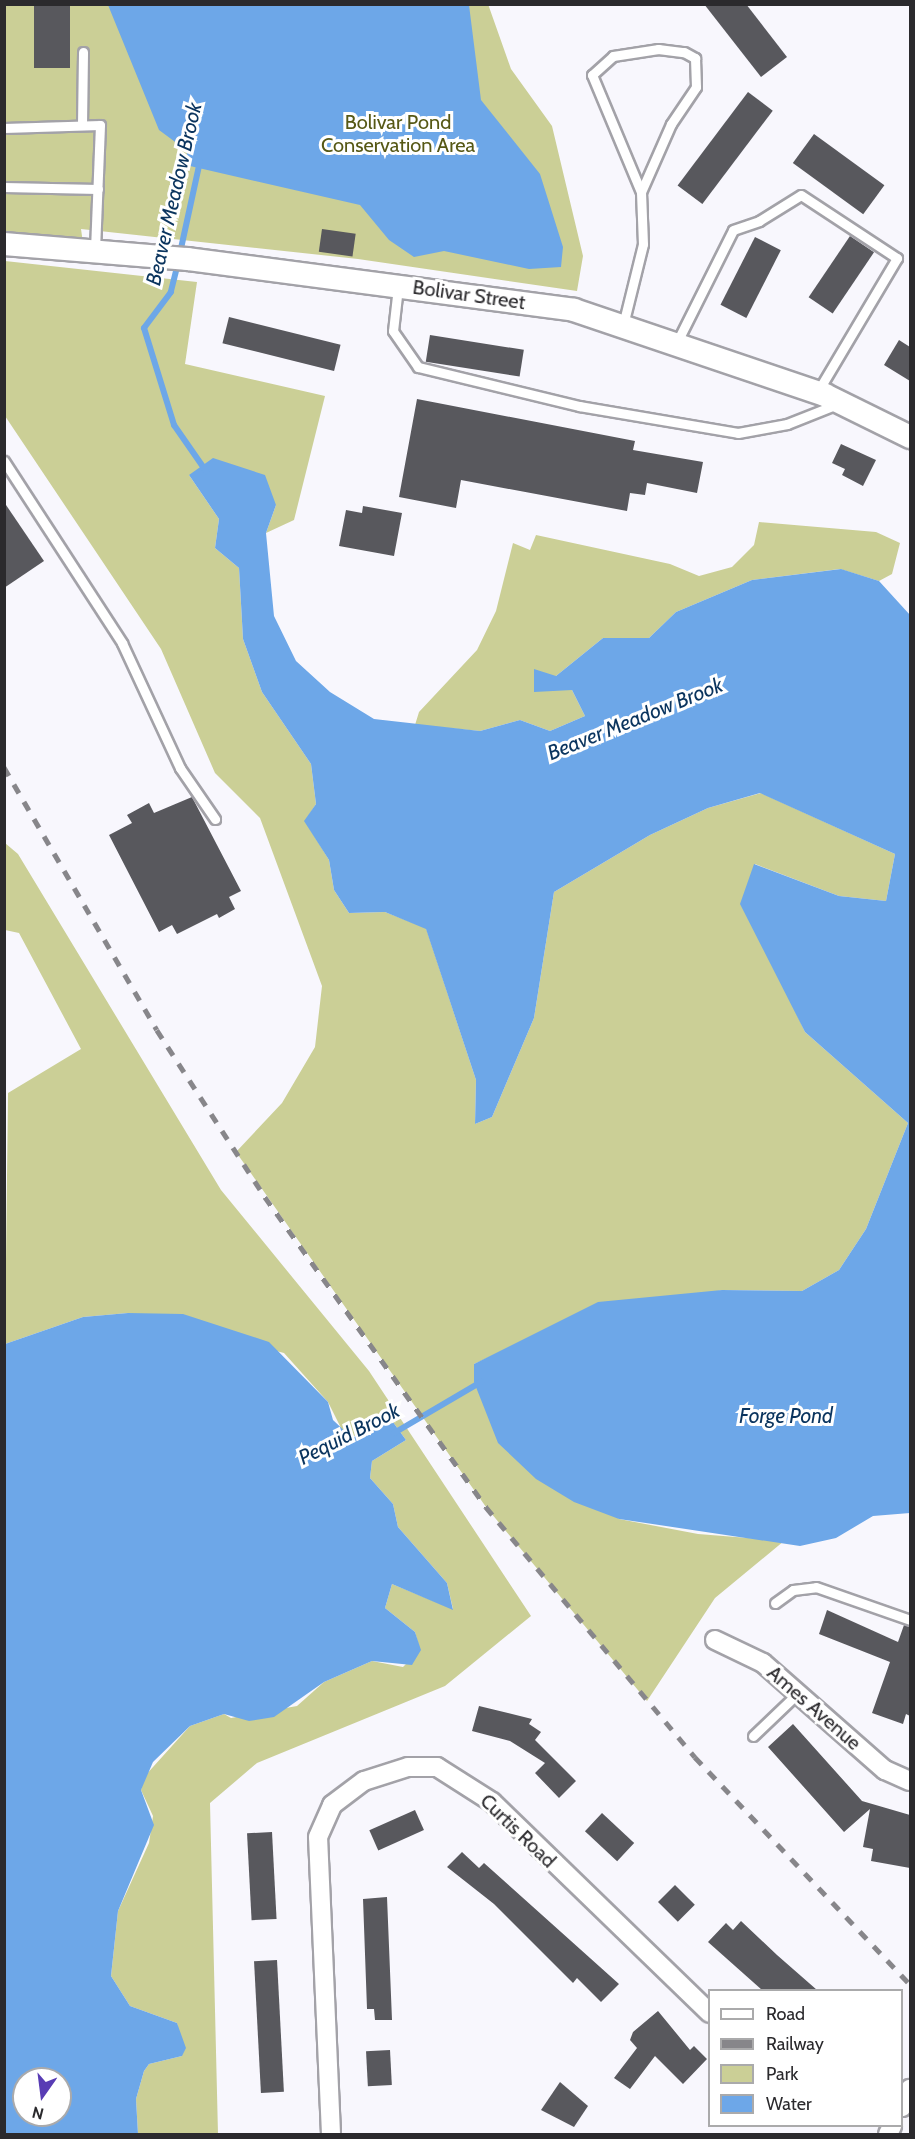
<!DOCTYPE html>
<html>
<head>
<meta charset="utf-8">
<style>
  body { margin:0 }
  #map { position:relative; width:915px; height:2139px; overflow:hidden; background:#f8f7fd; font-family:Cabin,sans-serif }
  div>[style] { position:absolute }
  .green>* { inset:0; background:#cbcf96 }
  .water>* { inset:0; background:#6da7e8 }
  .stream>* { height:6px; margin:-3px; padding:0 3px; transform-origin:3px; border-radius:3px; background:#6da7e8 }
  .building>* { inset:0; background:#58585d; transform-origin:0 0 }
  .roads { filter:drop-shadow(2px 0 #a3a2a8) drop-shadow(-2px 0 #a3a2a8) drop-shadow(0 2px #a3a2a8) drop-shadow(0 -2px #a3a2a8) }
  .service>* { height:9px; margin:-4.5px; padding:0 4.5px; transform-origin:4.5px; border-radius:4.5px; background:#fff }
  .minor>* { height:18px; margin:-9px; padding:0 9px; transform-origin:9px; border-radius:9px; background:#fff }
  .tertiary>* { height:22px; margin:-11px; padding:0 11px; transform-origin:11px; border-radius:11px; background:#fff }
  .rail>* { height:4.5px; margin-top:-2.25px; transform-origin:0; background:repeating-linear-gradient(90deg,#87868a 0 10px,transparent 0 20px) }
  span { translate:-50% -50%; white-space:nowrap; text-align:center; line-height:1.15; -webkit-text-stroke:6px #fff; paint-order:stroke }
  .park-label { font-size:20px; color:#565815 }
  .street-label { font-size:20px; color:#2b2a2d }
  .water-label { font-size:21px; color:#0a345e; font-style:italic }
  .frame { position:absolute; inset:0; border:6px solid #2b2a2d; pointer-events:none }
  .legend { position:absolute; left:708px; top:1989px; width:195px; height:138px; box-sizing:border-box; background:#fff; border:2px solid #aaaaab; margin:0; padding:8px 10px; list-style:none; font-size:18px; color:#2b2a2d }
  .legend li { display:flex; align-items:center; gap:12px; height:30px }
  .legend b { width:30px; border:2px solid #aaaaab }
  .north { position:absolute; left:12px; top:2067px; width:60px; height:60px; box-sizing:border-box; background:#fff; border:2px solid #aaaaab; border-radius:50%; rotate:194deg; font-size:16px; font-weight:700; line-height:24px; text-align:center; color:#2b2a2d }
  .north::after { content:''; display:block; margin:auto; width:21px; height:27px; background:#583cb4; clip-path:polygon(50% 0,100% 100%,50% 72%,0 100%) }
</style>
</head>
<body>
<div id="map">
  <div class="green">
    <i style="clip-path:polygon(488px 4px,511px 69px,552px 126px,583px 256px,577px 291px,358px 259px,81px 229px,83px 243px,5px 233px,5px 5px)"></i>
    <i style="clip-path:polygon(5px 261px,197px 282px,185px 364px,325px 396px,294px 520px,266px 533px,276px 505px,189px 475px,219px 519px,215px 548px,239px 568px,243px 639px,262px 692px,311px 764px,316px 804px,305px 821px,329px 860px,334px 890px,349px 913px,385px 912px,426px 928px,476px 1080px,475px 1124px,492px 1117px,534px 1018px,554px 892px,650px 835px,708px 808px,761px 793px,895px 854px,886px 901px,839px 896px,755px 864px,766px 949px,805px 1032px,908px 1123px,866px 1229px,839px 1270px,802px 1291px,722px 1290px,532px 1338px,474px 1364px,619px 1519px,698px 1534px,784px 1541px,715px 1598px,647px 1701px,486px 1507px,236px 1152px,282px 1103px,315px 1047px,322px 986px,260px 818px,215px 773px,161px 649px,5px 416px)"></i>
    <i style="clip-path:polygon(759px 522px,876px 532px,900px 543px,892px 574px,879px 581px,840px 569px,752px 580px,676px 612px,649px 638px,603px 638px,556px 676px,572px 690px,585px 716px,550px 731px,520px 720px,480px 731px,415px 725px,419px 712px,477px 650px,496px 611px,513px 543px,530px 550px,536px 535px,670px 564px,699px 576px,732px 567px,754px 545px)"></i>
    <i style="clip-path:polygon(5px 843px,18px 854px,221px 1190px,369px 1371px,531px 1616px,445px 1686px,257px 1763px,210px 1803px,218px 2134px,138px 2134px,136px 2099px,144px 2071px,149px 2064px,182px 2056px,177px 2023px,130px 2006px,111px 1976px,118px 1911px,149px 1843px,153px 1816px,141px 1790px,144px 1777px,190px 1726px,224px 1714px,231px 1718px,297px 1706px,324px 1682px,372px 1661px,403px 1667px,420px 1650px,415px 1632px,385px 1608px,392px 1584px,453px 1609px,447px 1583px,398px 1527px,393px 1504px,370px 1478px,372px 1461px,406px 1440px,390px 1418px,361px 1437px,344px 1434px,328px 1402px,284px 1353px,128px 1313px,83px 1317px,5px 1344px,8px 1093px,81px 1049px,19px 933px,5px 930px)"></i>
  </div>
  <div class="water">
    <i style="clip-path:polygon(108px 5px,469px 5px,481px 100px,540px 174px,563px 247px,561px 267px,529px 269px,444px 251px,414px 257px,389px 240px,360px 205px,190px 166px,186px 150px,159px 130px)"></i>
    <i style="clip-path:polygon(213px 458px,265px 475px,276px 505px,266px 533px,274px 616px,296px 661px,330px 692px,374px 719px,480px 731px,520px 720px,550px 731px,585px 716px,572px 690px,534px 692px,534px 669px,556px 676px,603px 638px,649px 638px,676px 612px,752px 580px,841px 569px,879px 581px,910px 615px,910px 1513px,873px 1516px,836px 1538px,800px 1546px,619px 1519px,574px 1502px,536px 1479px,498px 1443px,474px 1382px,474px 1364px,598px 1302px,722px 1290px,802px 1291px,839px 1270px,866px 1229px,908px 1123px,805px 1032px,740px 904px,754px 864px,839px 896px,886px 901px,895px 854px,760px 793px,708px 808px,650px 835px,554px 892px,534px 1018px,492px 1117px,475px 1124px,476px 1080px,426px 929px,385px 912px,349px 913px,334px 890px,329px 860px,304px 821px,316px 804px,311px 764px,262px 692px,243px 639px,239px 568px,215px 548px,219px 519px,189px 475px)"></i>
    <i style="clip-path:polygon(evenodd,128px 1313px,183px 1314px,269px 1342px,328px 1402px,333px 1420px,352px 1438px,390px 1418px,406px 1440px,372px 1461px,370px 1478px,393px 1504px,398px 1527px,447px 1583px,453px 1610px,392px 1584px,385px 1608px,415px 1632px,421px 1650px,412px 1665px,372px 1661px,324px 1682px,274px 1717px,249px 1721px,224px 1714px,190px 1726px,153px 1762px,141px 1790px,154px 1825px,118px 1911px,111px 1976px,130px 2006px,177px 2023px,186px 2048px,182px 2056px,149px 2064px,144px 2071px,136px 2099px,138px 2134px,5px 2134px,5px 1344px,83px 1317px,128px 1313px,24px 2079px,60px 2079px,60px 2115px,24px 2115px,24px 2079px)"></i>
  </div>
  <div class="stream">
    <i style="left:180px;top:253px;width:94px;rotate:-77.7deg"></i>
    <i style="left:178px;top:263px;width:30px;rotate:104deg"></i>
    <i style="left:171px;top:292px;width:45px;rotate:126.9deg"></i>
    <i style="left:144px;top:328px;width:102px;rotate:72.8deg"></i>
    <i style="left:174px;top:425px;width:56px;rotate:55.2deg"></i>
    <i style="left:394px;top:1433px;width:101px;rotate:-30.4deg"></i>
  </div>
  <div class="building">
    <i style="left:34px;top:4px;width:36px;height:64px"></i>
    <i style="clip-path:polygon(704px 4px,746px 4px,787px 57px,761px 77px)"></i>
    <i style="left:748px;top:92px;width:31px;height:117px;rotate:37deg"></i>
    <i style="left:814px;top:134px;width:87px;height:36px;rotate:36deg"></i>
    <i style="left:322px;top:229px;width:34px;height:23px;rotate:8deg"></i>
    <i style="left:850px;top:236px;width:29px;height:74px;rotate:34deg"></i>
    <i style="left:755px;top:237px;width:29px;height:76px;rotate:27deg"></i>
    <i style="left:229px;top:317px;width:115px;height:27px;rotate:14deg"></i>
    <i style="left:430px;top:335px;width:95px;height:27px;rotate:9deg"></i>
    <i style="clip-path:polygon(899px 340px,910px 347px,910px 381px,884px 365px)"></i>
    <i style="clip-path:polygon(417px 399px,635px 441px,633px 450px,703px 462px,697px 493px,647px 483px,645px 495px,630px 493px,627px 511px,461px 480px,456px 508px,399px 497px)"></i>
    <i style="clip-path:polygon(841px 444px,876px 460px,863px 486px,842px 475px,845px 469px,832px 463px)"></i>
    <i style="clip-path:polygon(4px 502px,44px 561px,4px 588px)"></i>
    <i style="clip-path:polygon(363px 506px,402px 513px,394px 556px,339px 546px,346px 510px,362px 513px)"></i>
    <i style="clip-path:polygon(192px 797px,241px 891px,229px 897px,235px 909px,219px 918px,217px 914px,177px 934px,172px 925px,159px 932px,109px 835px,132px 823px,127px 815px,149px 803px,154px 813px)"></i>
    <i style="clip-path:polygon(827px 1610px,898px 1642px,904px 1625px,910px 1627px,910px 1716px,906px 1714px,903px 1724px,872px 1713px,890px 1662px,819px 1634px)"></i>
    <i style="clip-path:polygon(479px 1706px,532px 1719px,529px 1724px,541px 1732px,535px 1740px,576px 1781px,559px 1798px,535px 1773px,545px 1763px,510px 1741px,472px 1731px)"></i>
    <i style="clip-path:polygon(793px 1724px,862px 1801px,910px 1815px,910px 1868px,871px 1861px,873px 1849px,863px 1847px,870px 1809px,844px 1832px,768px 1747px)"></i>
    <i style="left:415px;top:1810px;width:22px;height:50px;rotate:66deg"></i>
    <i style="left:602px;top:1813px;width:44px;height:25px;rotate:43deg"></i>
    <i style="left:272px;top:1832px;width:87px;height:25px;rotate:87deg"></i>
    <i style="clip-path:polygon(462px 1852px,479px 1868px,484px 1863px,619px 1984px,601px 2002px,577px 1978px,573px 1983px,494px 1904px,447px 1867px)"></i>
    <i style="left:675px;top:1885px;width:28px;height:24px;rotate:45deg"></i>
    <i style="clip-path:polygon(387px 1897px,392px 2020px,375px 2020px,374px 2009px,367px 2009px,363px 1899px)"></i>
    <i style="clip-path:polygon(741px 1921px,777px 1955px,817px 1990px,762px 1990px,708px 1942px,726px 1923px,733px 1930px)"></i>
    <i style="left:277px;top:1960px;width:132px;height:23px;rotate:87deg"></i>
    <i style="clip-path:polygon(658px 2011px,690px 2050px,694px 2046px,707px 2059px,683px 2084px,655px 2056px,630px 2089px,614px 2078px,637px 2048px,630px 2040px,633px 2032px)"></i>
    <i style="left:390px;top:2050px;width:35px;height:24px;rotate:87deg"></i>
    <i style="clip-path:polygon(560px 2082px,588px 2106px,574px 2127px,541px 2110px)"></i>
  </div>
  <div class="roads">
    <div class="service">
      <i style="left:82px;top:125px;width:73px;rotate:-89.2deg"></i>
      <i style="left:4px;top:128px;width:96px;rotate:-1.8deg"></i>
      <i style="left:100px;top:125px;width:126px;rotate:92.3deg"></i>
      <i style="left:4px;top:187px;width:94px;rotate:1.2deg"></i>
      <i style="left:398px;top:287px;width:44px;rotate:96.5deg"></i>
      <i style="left:393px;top:331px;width:44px;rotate:55.2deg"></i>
      <i style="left:418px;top:367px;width:166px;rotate:13.6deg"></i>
      <i style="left:579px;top:406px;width:161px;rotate:9.6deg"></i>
      <i style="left:738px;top:433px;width:50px;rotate:-10.4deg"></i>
      <i style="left:787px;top:424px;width:52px;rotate:-21.6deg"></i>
      <i style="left:623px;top:325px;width:83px;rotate:-76.1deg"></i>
      <i style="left:643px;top:244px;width:52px;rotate:-92.2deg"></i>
      <i style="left:641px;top:192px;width:127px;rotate:-112.7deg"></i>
      <i style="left:592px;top:75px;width:28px;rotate:-42deg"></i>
      <i style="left:613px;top:56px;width:46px;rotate:-8.8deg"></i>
      <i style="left:658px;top:49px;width:26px;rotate:7deg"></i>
      <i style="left:684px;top:52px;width:13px;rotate:29deg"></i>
      <i style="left:695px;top:58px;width:29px;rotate:88deg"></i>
      <i style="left:696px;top:87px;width:45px;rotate:124deg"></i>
      <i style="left:671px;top:124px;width:74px;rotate:113.8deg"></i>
      <i style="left:676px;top:344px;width:127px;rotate:-63.4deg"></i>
      <i style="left:733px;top:230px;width:28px;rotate:-19deg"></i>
      <i style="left:759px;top:221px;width:49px;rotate:-31.8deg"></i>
      <i style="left:801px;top:195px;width:115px;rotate:33.3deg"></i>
      <i style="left:897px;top:258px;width:155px;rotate:120.7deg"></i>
      <i style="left:4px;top:461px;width:217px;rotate:57deg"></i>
      <i style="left:122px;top:643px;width:138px;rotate:65.1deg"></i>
      <i style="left:180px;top:768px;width:62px;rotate:55.5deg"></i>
      <i style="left:775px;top:1603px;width:22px;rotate:-36deg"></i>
      <i style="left:793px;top:1590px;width:23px;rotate:-7deg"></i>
      <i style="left:816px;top:1587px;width:100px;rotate:19.3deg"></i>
      <i style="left:753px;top:1736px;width:64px;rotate:-43.7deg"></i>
    </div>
    <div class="minor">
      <i style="left:715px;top:1640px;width:53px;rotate:25.6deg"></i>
      <i style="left:763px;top:1663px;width:162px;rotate:41.3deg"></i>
      <i style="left:885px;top:1770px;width:27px;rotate:24deg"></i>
      <i style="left:902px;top:2107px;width:20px;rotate:-66deg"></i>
      <i style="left:331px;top:2134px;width:297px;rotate:-92.5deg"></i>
      <i style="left:318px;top:1837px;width:35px;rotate:-66deg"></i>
      <i style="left:332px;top:1805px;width:40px;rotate:-37deg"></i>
      <i style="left:364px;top:1781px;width:46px;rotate:-17.7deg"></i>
      <i style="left:408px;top:1767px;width:29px"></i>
      <i style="left:437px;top:1767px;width:65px;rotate:32.5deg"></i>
      <i style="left:492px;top:1802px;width:303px;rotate:44.1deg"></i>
      <i style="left:888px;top:2134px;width:9px;rotate:-63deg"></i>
    </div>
    <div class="tertiary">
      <i style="left:4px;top:244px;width:185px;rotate:4.7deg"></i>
      <i style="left:188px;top:259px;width:389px;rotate:7.5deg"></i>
      <i style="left:574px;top:310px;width:265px;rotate:18.7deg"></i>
      <i style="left:825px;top:395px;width:95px;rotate:26.3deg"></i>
    </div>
  </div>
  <div class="rail">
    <i style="left:4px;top:767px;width:304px;rotate:59.8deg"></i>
    <i style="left:157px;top:1030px;width:199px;rotate:57.1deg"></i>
    <i style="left:265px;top:1197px;width:381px;rotate:54.5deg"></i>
    <i style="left:486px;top:1507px;width:326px;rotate:50.1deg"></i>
    <i style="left:695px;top:1757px;width:313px;rotate:46.6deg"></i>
  </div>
  <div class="park-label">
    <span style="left:398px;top:134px">Bolivar Pond<br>Conservation Area</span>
  </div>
  <div class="street-label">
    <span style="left:469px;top:295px;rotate:8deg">Bolivar Street</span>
    <span style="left:814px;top:1708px;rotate:41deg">Ames Avenue</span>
    <span style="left:518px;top:1831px;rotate:44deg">Curtis Road</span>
  </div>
  <div class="water-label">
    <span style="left:174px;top:194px;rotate:-77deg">Beaver Meadow Brook</span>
    <span style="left:635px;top:719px;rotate:-22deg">Beaver Meadow Brook</span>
    <span style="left:786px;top:1416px">Forge Pond</span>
    <span style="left:349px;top:1434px;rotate:-27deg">Pequid Brook</span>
  </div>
  <div class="frame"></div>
  <ul class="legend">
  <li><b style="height:8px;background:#fff"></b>Road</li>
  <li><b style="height:8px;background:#87868a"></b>Railway</li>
  <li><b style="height:16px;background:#cbcf96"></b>Park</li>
  <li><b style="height:16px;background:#6da7e8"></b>Water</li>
  </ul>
  <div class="north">N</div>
</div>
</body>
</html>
